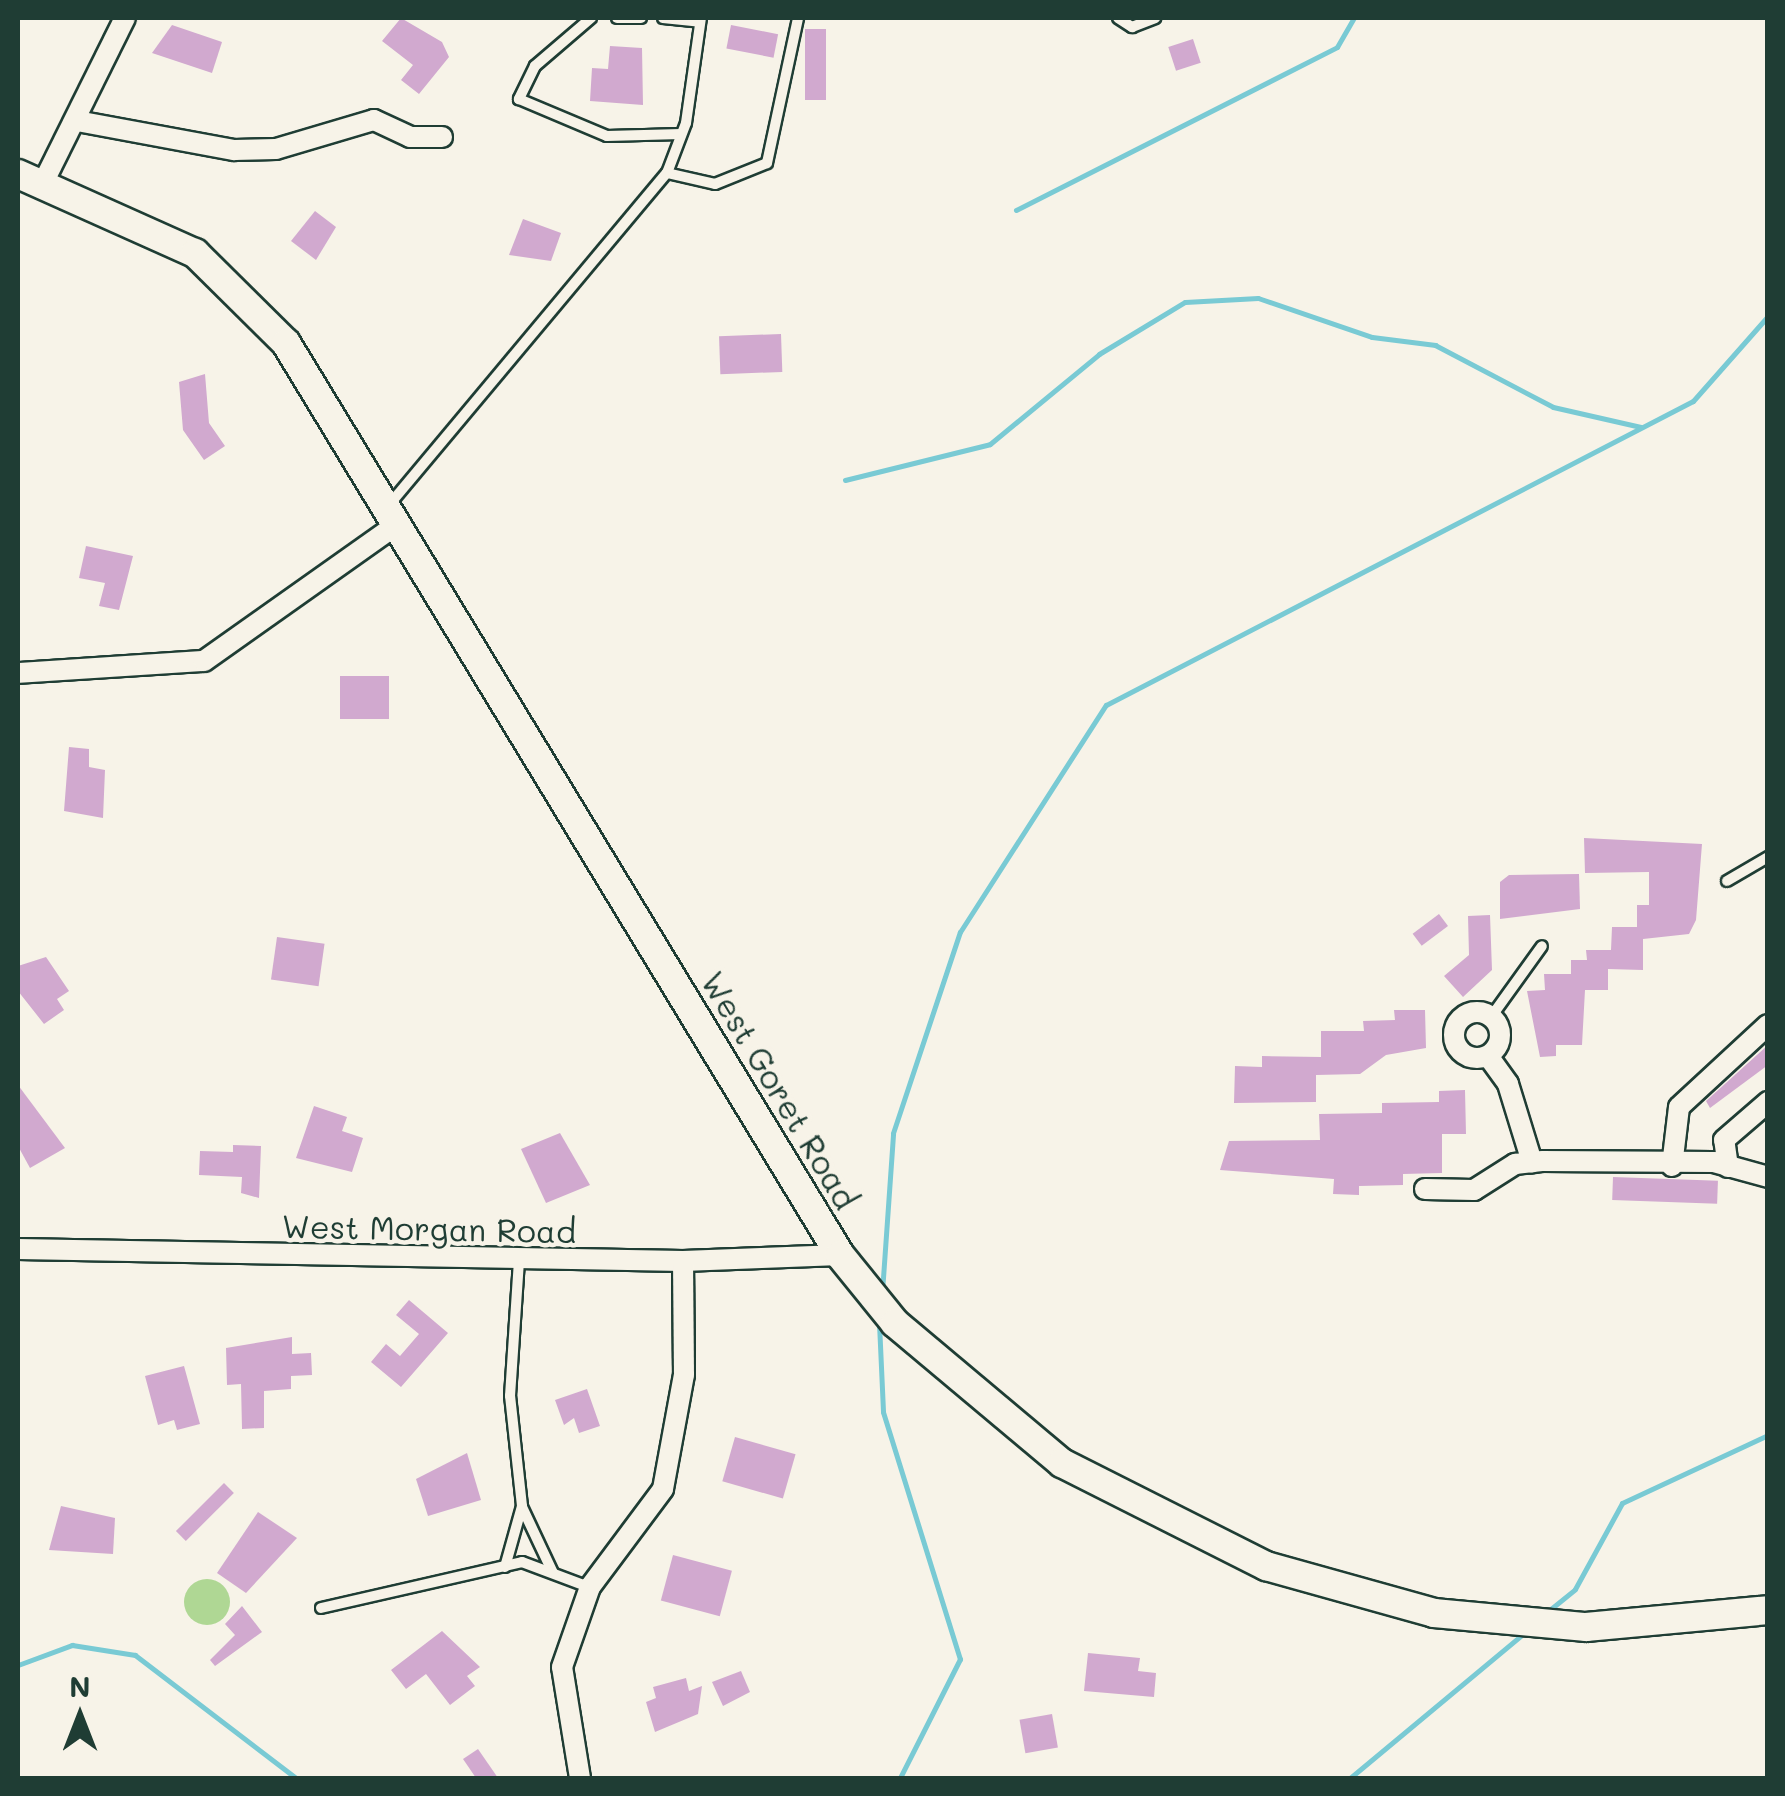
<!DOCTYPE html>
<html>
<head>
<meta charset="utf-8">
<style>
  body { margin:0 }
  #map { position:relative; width:1785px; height:1796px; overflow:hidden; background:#f7f3e8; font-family:Mali,sans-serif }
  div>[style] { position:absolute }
  .green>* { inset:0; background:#afd794 }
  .round { border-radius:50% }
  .stream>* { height:5px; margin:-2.5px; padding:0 2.5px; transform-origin:2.5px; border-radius:2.5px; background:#79cad4 }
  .building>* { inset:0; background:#d1a9cf; transform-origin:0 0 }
  .roads { filter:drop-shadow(2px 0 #1f3d34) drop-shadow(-2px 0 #1f3d34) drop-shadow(0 2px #1f3d34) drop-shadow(0 -2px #1f3d34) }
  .service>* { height:10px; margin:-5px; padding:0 5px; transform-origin:5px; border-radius:5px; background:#f7f3e8 }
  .minor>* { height:20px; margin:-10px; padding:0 10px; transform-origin:10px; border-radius:10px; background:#f7f3e8 }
  .minor>.ring { margin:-10px; padding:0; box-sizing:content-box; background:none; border:20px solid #f7f3e8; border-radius:50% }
  .tertiary>* { height:28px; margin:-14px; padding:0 14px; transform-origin:14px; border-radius:14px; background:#f7f3e8 }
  span { translate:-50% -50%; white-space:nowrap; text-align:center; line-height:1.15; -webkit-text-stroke:9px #f7f3e8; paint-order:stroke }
  .street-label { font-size:32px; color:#1f3d34 }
  .frame { position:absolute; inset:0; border:20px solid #1f3d34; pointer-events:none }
  .north { position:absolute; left:30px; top:1666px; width:100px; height:100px; -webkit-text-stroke:8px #f7f3e8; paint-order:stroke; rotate:0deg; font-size:28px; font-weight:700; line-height:40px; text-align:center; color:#1f3d34 }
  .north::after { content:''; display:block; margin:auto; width:35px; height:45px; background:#1f3d34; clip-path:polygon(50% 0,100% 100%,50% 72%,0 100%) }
</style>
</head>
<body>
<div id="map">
  <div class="green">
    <i class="round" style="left:184px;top:1579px;width:46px;height:46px"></i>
  </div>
  <div class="stream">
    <i style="left:1016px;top:210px;width:360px;rotate:-26.9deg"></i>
    <i style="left:1337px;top:47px;width:34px;rotate:-60deg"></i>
    <i style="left:845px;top:480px;width:149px;rotate:-13.9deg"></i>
    <i style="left:990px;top:444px;width:141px;rotate:-39.5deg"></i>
    <i style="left:1099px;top:354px;width:100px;rotate:-31.2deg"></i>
    <i style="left:1185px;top:302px;width:73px;rotate:-3.1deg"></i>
    <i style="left:1258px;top:298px;width:120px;rotate:18.9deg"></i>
    <i style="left:1372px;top:337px;width:64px;rotate:7.2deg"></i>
    <i style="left:1435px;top:345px;width:133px;rotate:27.7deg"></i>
    <i style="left:1553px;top:407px;width:90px;rotate:12.8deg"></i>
    <i style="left:882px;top:1292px;width:159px;rotate:-86deg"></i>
    <i style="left:893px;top:1133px;width:212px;rotate:-71.6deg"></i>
    <i style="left:960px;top:932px;width:270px;rotate:-57.3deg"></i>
    <i style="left:1106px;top:705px;width:661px;rotate:-27.38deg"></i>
    <i style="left:1693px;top:401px;width:113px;rotate:-48.6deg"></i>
    <i style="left:879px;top:1323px;width:89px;rotate:87.4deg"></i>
    <i style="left:883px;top:1412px;width:259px;rotate:72.7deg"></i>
    <i style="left:960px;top:1659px;width:133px;rotate:116.8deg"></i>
    <i style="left:1547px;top:1612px;width:36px;rotate:-39deg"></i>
    <i style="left:1575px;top:1589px;width:98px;rotate:-61.3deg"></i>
    <i style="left:1622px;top:1503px;width:161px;rotate:-25deg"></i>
    <i style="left:18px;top:1665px;width:58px;rotate:-20.3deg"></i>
    <i style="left:72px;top:1645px;width:64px;rotate:9deg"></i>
    <i style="left:135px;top:1655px;width:203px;rotate:37.4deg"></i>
    <i style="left:1350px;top:1778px;width:226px;rotate:-39.8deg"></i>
  </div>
  <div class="building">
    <i style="clip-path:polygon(401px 18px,442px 42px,449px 57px,419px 94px,401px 80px,413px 65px,382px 41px)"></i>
    <i style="clip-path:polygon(172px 25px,222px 42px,212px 73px,152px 53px)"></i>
    <i style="left:731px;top:25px;width:48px;height:24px;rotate:11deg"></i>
    <i style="left:805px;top:29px;width:21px;height:71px"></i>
    <i style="left:1193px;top:39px;width:25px;height:26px;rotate:72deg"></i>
    <i style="clip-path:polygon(610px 46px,642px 48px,643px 105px,590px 101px,592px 68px,608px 69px)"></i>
    <i style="clip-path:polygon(315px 211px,336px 227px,316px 260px,291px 241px)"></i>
    <i style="clip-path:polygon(523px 219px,561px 233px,551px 261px,509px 255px)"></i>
    <i style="left:781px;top:334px;width:38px;height:62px;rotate:88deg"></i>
    <i style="clip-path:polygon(205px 374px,209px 423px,225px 446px,204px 460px,183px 430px,179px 382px)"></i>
    <i style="clip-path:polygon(86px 546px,133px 556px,119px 610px,99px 606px,105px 583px,79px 578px)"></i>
    <i style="left:389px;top:676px;width:43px;height:49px;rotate:90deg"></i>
    <i style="clip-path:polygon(69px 747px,89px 749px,89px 767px,105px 770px,103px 818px,64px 811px)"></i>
    <i style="clip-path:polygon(1584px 838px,1702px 844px,1696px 920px,1689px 934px,1643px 939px,1643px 970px,1608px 969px,1608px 990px,1585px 990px,1582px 1045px,1556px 1045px,1556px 1056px,1540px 1057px,1527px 991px,1545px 990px,1544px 974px,1571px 974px,1571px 960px,1587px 960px,1586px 950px,1611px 950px,1612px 927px,1637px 927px,1637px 905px,1649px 905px,1649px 872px,1585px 873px)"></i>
    <i style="clip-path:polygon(1579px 874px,1580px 909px,1500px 919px,1500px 882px,1509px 875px)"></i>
    <i style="left:1439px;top:914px;width:15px;height:33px;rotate:53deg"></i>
    <i style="clip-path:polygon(1490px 915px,1492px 970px,1463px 997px,1444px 976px,1469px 955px,1468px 916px)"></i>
    <i style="left:277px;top:937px;width:48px;height:43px;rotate:8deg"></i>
    <i style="clip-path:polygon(46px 957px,69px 991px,57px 999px,64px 1010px,44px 1024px,18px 991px,18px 966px)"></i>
    <i style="clip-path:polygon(1394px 1010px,1425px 1010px,1426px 1048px,1386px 1055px,1360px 1074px,1316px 1075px,1316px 1102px,1234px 1103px,1235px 1066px,1262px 1067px,1262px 1056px,1321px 1057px,1321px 1031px,1364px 1031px,1363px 1021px,1395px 1020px)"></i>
    <i style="clip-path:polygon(1768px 1045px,1768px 1065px,1710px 1108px,1706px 1101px)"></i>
    <i style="clip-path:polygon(18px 1085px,65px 1148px,30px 1168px,18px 1146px)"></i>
    <i style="clip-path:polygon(1465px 1090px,1466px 1134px,1442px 1134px,1442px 1173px,1403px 1174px,1403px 1185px,1359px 1186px,1359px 1195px,1333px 1194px,1334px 1179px,1220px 1170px,1229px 1141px,1320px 1140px,1319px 1114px,1382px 1113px,1382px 1103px,1439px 1102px,1439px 1091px)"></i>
    <i style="clip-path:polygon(314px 1106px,347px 1117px,342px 1131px,363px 1138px,352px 1172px,296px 1158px)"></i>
    <i style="clip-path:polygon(560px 1133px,590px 1185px,546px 1203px,521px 1149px)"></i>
    <i style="clip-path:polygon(233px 1145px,261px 1146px,259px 1198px,241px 1193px,242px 1177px,199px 1175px,200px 1151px,233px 1152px)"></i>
    <i style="left:1613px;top:1177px;width:105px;height:23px;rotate:2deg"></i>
    <i style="clip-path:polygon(409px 1300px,448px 1333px,401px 1387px,371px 1362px,386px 1344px,400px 1356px,419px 1334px,396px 1315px)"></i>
    <i style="clip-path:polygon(292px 1337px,292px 1354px,311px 1353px,312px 1375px,291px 1376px,291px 1389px,264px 1391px,264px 1428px,242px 1429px,241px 1384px,227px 1385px,226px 1348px)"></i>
    <i style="clip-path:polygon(184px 1366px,200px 1424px,177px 1430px,174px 1420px,158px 1425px,145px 1376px)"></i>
    <i style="clip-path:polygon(587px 1389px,600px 1426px,579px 1433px,574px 1418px,564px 1425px,555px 1400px)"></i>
    <i style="left:735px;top:1437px;width:63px;height:46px;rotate:16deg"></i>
    <i style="clip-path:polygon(467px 1453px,481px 1500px,428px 1516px,416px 1479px)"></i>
    <i style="left:224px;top:1483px;width:14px;height:68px;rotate:45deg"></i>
    <i style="clip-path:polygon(61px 1506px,115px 1518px,113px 1554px,49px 1550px)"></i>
    <i style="clip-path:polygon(258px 1512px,297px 1538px,246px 1593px,217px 1573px)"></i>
    <i style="left:673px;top:1555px;width:61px;height:47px;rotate:15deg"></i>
    <i style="clip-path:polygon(242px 1606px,262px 1632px,215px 1666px,210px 1660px,235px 1635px,225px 1624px)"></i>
    <i style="clip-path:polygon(442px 1631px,480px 1667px,467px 1676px,475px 1686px,450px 1705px,426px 1674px,406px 1689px,391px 1670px)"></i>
    <i style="clip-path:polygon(1088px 1653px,1140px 1658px,1138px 1671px,1156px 1673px,1154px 1697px,1084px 1691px)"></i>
    <i style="clip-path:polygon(741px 1671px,750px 1692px,723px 1706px,712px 1682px)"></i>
    <i style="clip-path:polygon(686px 1678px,689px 1691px,702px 1686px,698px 1714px,655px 1732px,646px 1702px,656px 1698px,653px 1687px)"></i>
    <i style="left:1052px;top:1714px;width:34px;height:33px;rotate:80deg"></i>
    <i style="clip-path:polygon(478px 1749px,498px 1778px,476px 1778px,463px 1759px)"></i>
  </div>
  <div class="roads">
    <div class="service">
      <i style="left:591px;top:18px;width:74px;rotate:139.4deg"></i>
      <i style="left:535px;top:66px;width:37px;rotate:116deg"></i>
      <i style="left:519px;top:99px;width:95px;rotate:22.8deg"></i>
      <i style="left:607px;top:136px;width:74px;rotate:-1.5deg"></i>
      <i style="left:617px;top:18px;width:24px"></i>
      <i style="left:663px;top:18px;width:37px;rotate:6deg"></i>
      <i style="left:1118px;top:18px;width:17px;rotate:33deg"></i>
      <i style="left:1132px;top:27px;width:25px;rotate:-21deg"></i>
      <i style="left:667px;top:173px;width:53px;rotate:-69.2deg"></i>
      <i style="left:686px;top:123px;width:106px;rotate:-81.9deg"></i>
      <i style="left:389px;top:505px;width:433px;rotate:-50.1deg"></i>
      <i style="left:667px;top:173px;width:49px;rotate:12.9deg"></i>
      <i style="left:715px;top:184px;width:56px;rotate:-22deg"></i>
      <i style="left:767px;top:163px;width:148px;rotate:-77.9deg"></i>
      <i style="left:1727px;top:881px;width:48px;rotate:-30.3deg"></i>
      <i style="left:1491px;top:1017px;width:87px;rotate:-54.3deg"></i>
      <i style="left:522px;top:1507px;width:73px;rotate:64.8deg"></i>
      <i style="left:505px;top:1567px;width:63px;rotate:-74.4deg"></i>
      <i style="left:522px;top:1506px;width:111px;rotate:-96.2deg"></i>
      <i style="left:510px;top:1396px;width:137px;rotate:-86.2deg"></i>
      <i style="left:321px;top:1608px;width:206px;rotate:-12.9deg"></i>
      <i style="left:522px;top:1562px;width:72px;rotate:20.5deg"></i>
    </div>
    <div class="minor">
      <i style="left:77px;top:121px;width:160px;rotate:10.5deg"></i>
      <i style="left:234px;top:150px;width:42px;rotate:-1.4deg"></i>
      <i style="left:276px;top:149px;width:102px;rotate:-16.5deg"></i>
      <i style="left:374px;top:120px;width:40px;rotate:25deg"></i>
      <i style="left:410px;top:137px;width:32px"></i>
      <i style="left:44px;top:181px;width:182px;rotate:-63.6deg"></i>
      <i style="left:18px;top:673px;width:186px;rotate:-3.7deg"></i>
      <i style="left:204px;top:661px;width:234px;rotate:-35.3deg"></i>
      <i class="ring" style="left:1454px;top:1012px;width:26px;height:26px"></i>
      <i style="left:1488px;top:1056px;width:34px;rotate:54deg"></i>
      <i style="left:1508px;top:1084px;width:82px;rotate:72.9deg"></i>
      <i style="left:1672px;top:1166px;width:59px;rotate:-83.2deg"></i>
      <i style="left:1679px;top:1107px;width:121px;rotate:-42.7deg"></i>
      <i style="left:1728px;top:1167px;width:27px;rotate:-98deg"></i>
      <i style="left:1724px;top:1140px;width:58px;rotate:-40.8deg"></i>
      <i style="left:1425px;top:1189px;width:49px;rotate:1.2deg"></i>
      <i style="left:1474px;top:1190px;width:49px;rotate:-32.4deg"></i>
      <i style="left:1515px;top:1164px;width:27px;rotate:-6deg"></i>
      <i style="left:1542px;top:1161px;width:172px;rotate:0.3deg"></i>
      <i style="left:1714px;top:1162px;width:56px;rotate:15.5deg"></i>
      <i style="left:18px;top:1249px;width:665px;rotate:1.03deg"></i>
      <i style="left:683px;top:1261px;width:157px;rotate:-2.2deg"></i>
      <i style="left:580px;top:1778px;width:112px;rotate:-99.2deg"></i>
      <i style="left:562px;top:1667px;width:85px;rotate:-70.7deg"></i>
      <i style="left:590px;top:1587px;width:122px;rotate:-53.3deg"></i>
      <i style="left:663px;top:1489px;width:116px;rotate:-79.6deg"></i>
      <i style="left:684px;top:1375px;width:114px;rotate:-90.5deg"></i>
    </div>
    <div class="tertiary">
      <i style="left:18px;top:174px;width:194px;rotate:24.1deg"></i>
      <i style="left:195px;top:253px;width:128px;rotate:44.7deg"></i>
      <i style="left:286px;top:343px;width:1067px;rotate:58.72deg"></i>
      <i style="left:840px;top:1255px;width:87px;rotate:51deg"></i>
      <i style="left:895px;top:1323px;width:218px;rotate:40deg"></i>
      <i style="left:1062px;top:1463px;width:229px;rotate:26.8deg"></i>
      <i style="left:1266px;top:1566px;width:174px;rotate:15.6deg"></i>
      <i style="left:1434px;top:1613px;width:153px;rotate:5.3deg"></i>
      <i style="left:1586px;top:1627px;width:183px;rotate:-5.3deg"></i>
    </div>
  </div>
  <div class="street-label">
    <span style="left:780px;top:1090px;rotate:59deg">West Goret Road</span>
    <span style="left:429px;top:1228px;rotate:1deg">West Morgan Road</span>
  </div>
  <div class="frame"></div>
  <div class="north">N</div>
</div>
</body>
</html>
